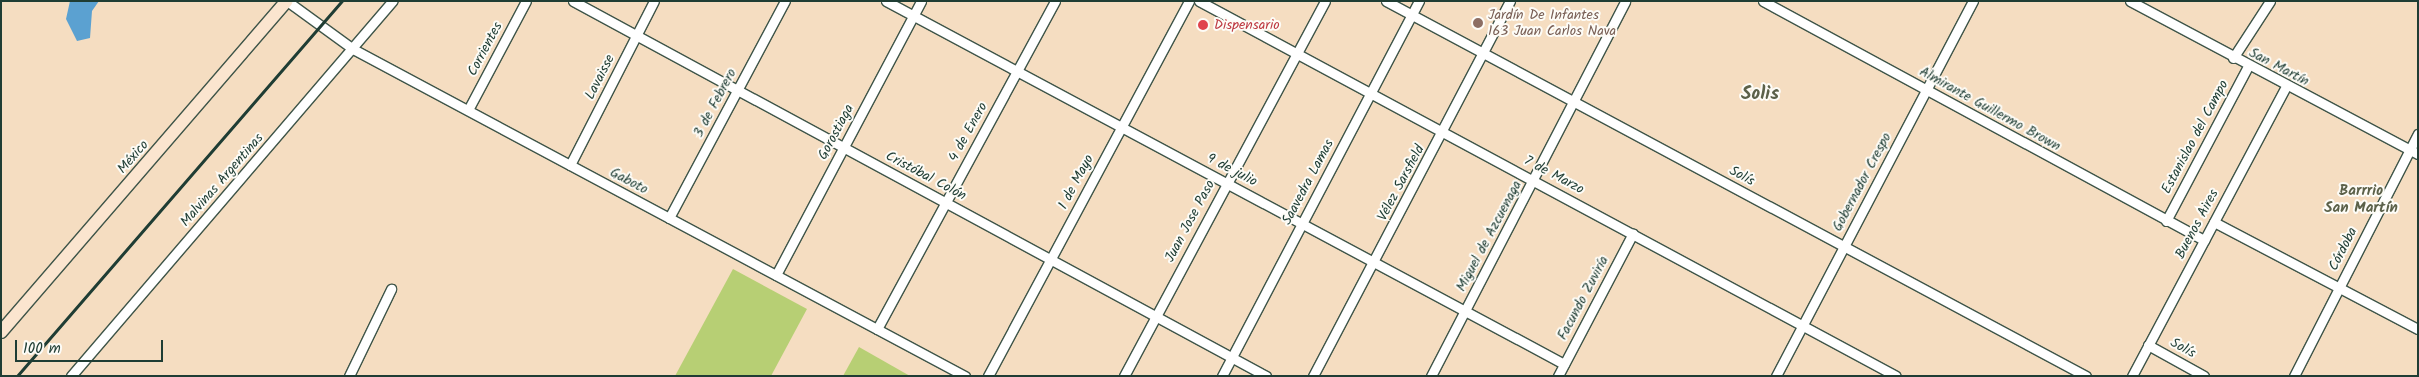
<!DOCTYPE html>
<html>
<head>
<meta charset="utf-8">
<style>
  body { margin:0 }
  #map { position:relative; width:2419px; height:377px; overflow:hidden; background:#f5ddc1; font-family:Kalam,sans-serif }
  div>[style] { position:absolute }
  .green>* { inset:0; background:#b7cf74 }
  .water>* { inset:0; background:#5ba1d1 }
  .roads { filter:drop-shadow(1px 0 #3f5549) drop-shadow(-1px 0 #3f5549) drop-shadow(0 1px #3f5549) drop-shadow(0 -1px #3f5549) }
  .street>* { height:9px; margin:-4.5px; padding:0 4.5px; transform-origin:4.5px; border-radius:4.5px; background:#fff }
  .secondary>* { height:12px; margin:-6px; padding:0 6px; transform-origin:6px; border-radius:6px; background:#fbe5cf }
  .rail>* { height:3px; margin:-1.5px; padding:0 1.5px; transform-origin:1.5px; border-radius:1.5px; background:#1f3d34 }
  .dots>* { width:14px; height:14px; translate:-50% -50%; box-sizing:border-box; border:2px solid #fdfcf7; border-radius:50% }
  span { translate:-50% -50%; white-space:nowrap; text-align:center; line-height:1.15; -webkit-text-stroke:4px #fdfcf7; paint-order:stroke }
  .education-label { font-size:14px; color:#785e54 }
  .left { translate:0 -50%; text-align:left }
  .health-label { font-size:14px; color:#be3a42 }
  .street-label { font-size:14px; color:#1f3d34 }
  .neighbourhood-label { font-size:15px; color:#5c6149; font-weight:700 }
  .district-label { font-size:19px; color:#5c6149; font-weight:700 }
  .frame { position:absolute; inset:0; border:2px solid #1f3d34; pointer-events:none }
  .scale { position:absolute; left:15px; top:340px; width:148px; height:22px; box-sizing:border-box; border:2px solid #1f3d34; border-top:0; padding-left:6px; font-size:15px; line-height:18px; white-space:nowrap; color:#1f3d34; -webkit-text-stroke:4px #fdfcf7; paint-order:stroke }
</style>
</head>
<body>
<div id="map">
  <div class="green">
    <i style="clip-path:polygon(733px 269px,807px 309px,771px 376px,675px 376px)"></i>
    <i style="clip-path:polygon(859px 347px,910px 376px,843px 376px)"></i>
  </div>
  <div class="water">
    <i style="clip-path:polygon(70px 1px,99px 1px,92px 11px,90px 38px,77px 41px,66px 19px)"></i>
  </div>
  <div class="roads">
    <div class="street">
      <i style="left:287px;top:1px;width:82px;rotate:36deg"></i>
      <i style="left:353px;top:49px;width:694px;rotate:28.12deg"></i>
      <i style="left:573px;top:1px;width:788px;rotate:28.42deg"></i>
      <i style="left:886px;top:1px;width:769px;rotate:28.16deg"></i>
      <i style="left:1199px;top:1px;width:791px;rotate:28.28deg"></i>
      <i style="left:1386px;top:1px;width:794px;rotate:28.18deg"></i>
      <i style="left:1763px;top:1px;width:502px;rotate:28.46deg"></i>
      <i style="left:2130px;top:1px;width:326px;rotate:28deg"></i>
      <i style="left:2233px;top:58px;width:68px;rotate:-57deg"></i>
      <i style="left:468px;top:110px;width:123px;rotate:-62deg"></i>
      <i style="left:570px;top:165px;width:184px;rotate:-62.9deg"></i>
      <i style="left:669px;top:218px;width:246px;rotate:-61.9deg"></i>
      <i style="left:2166px;top:221px;width:175px;rotate:-62.1deg"></i>
      <i style="left:2214px;top:222px;width:230px;rotate:27.7deg"></i>
      <i style="left:776px;top:275px;width:310px;rotate:-62.1deg"></i>
      <i style="left:877px;top:329px;width:373px;rotate:-61.5deg"></i>
      <i style="left:2148px;top:345px;width:64px;rotate:29deg"></i>
      <i style="left:71px;top:376px;width:494px;rotate:-49.4deg"></i>
      <i style="left:349px;top:376px;width:97px;rotate:-64.2deg"></i>
      <i style="left:988px;top:376px;width:425px;rotate:-61.8deg"></i>
      <i style="left:1124px;top:376px;width:425px;rotate:-61.8deg"></i>
      <i style="left:1222px;top:376px;width:424px;rotate:-62.3deg"></i>
      <i style="left:1313px;top:376px;width:424px;rotate:-62.3deg"></i>
      <i style="left:1431px;top:376px;width:422px;rotate:-62.6deg"></i>
      <i style="left:1558px;top:376px;width:161px;rotate:-62.3deg"></i>
      <i style="left:1776px;top:376px;width:424px;rotate:-62.3deg"></i>
      <i style="left:2132px;top:376px;width:328px;rotate:-62deg"></i>
      <i style="left:2294px;top:376px;width:272px;rotate:-62.9deg"></i>
    </div>
    <div class="secondary">
      <i style="left:1px;top:332px;width:437px;rotate:-49.2deg"></i>
    </div>
  </div>
  <div class="rail">
    <i style="left:17px;top:376px;width:496px;rotate:-49.1deg"></i>
  </div>
  <div class="dots">
    <i style="left:1478px;top:23px;background:#8d6e63"></i>
    <i style="left:1203px;top:25px;background:#e0444e"></i>
  </div>
  <div class="education-label">
    <span class="left" style="left:1488px;top:23px">Jardín De Infantes<br>163 Juan Carlos Nava</span>
  </div>
  <div class="health-label">
    <span class="left" style="left:1214px;top:25px">Dispensario</span>
  </div>
  <div class="street-label">
    <span style="left:485px;top:49px;rotate:-62deg">Corrientes</span>
    <span style="left:2279px;top:67px;rotate:28deg">San Martín</span>
    <span style="left:600px;top:77px;rotate:-63deg">Lavaisse</span>
    <span style="left:715px;top:103px;rotate:-62deg">3 de Febrero</span>
    <span style="left:1990px;top:109px;rotate:29deg">Almirante Guillermo Brown</span>
    <span style="left:836px;top:132px;rotate:-62deg">Gorostiaga</span>
    <span style="left:968px;top:132px;rotate:-61deg">4 de Enero</span>
    <span style="left:2195px;top:137px;rotate:-62deg">Estanislao del Campo</span>
    <span style="left:133px;top:157px;rotate:-49deg">México</span>
    <span style="left:1232px;top:170px;rotate:28deg">9 de julio</span>
    <span style="left:1554px;top:175px;rotate:28deg">7 de Marzo</span>
    <span style="left:926px;top:176px;rotate:28deg">Cristóbal Colón</span>
    <span style="left:1742px;top:176px;rotate:28deg">Solís</span>
    <span style="left:222px;top:180px;rotate:-49deg">Malvinas Argentinas</span>
    <span style="left:629px;top:181px;rotate:28deg">Gaboto</span>
    <span style="left:1076px;top:182px;rotate:-62deg">1 de Mayo</span>
    <span style="left:1308px;top:182px;rotate:-62deg">Saavedra Lamas</span>
    <span style="left:1862px;top:182px;rotate:-62deg">Gobernador Crespo</span>
    <span style="left:1401px;top:183px;rotate:-62deg">Vélez Sarsfield</span>
    <span style="left:1190px;top:221px;rotate:-62deg">Juan Jose Paso</span>
    <span style="left:2197px;top:224px;rotate:-62deg">Buenos Aires</span>
    <span style="left:1489px;top:236px;rotate:-62deg">Miguel de Azcuenaga</span>
    <span style="left:2343px;top:249px;rotate:-63deg">Córdoba</span>
    <span style="left:1583px;top:298px;rotate:-62deg">Facundo Zuviría</span>
    <span style="left:2183px;top:348px;rotate:29deg">Solís</span>
  </div>
  <div class="neighbourhood-label">
    <span style="left:2361px;top:200px">Barrrio<br>San Martín</span>
  </div>
  <div class="district-label">
    <span style="left:1760px;top:95px">Solis</span>
  </div>
  <div class="frame"></div>
  <div class="scale">100 m</div>
</div>
</body>
</html>
